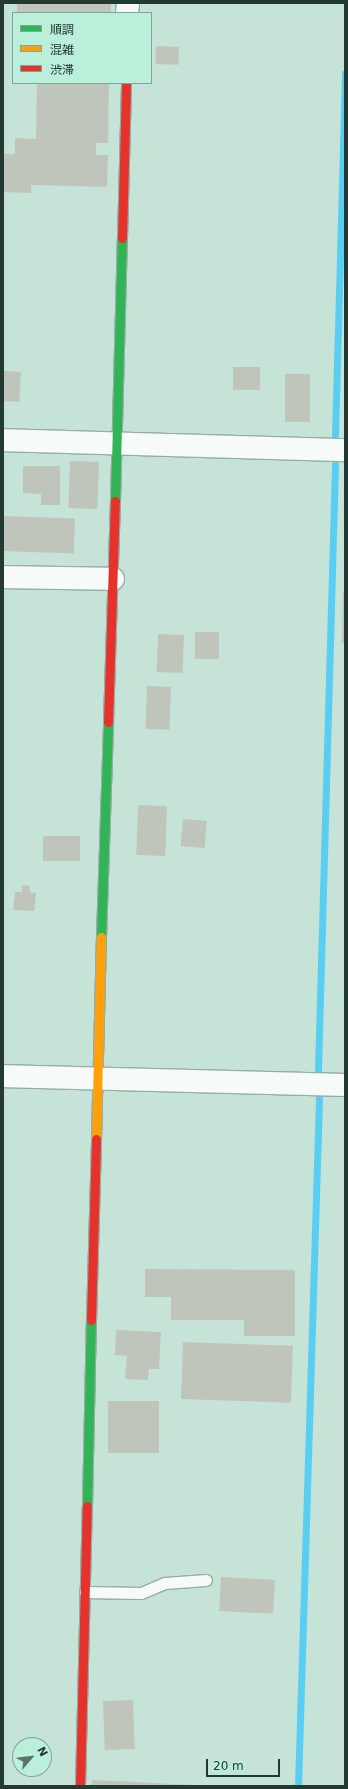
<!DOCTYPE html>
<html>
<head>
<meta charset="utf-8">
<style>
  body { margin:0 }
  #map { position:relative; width:348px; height:1789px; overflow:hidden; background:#c6e3d7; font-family:"DejaVu Sans","Noto Sans JP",sans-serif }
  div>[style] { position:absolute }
  .stream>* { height:7px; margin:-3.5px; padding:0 3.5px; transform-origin:3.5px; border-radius:3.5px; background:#59cef2 }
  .building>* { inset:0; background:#c0c5bc; transform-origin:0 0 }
  .roads { filter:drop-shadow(1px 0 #96ada3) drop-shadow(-1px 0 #96ada3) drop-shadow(0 1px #96ada3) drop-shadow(0 -1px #96ada3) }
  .lane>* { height:11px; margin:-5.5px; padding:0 5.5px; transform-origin:5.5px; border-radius:5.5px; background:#f6fbf9 }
  .street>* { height:22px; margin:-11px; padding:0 11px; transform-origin:11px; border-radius:11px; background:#f6fbf9 }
  .fast>* { height:9px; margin:-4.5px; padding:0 4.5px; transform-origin:4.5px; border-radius:4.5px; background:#30b455 }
  .slow>* { height:9px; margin:-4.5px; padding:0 4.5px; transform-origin:4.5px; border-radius:4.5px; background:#ff9f0a }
  .jam>* { height:9px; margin:-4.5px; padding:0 4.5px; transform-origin:4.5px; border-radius:4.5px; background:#e5322d }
  span { translate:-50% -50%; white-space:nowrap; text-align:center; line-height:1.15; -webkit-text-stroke:3px #baefda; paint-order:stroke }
  .frame { position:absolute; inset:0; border:4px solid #233931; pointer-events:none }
  .legend { position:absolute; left:12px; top:12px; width:140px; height:72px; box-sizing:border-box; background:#baefda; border:1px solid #7ea696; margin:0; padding:5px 7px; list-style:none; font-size:12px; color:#233931 }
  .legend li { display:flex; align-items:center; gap:8px; height:20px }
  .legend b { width:20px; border:1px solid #7ea696 }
  .north { position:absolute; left:12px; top:1737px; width:40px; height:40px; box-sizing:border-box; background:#baefda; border:1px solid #7ea696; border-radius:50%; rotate:62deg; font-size:11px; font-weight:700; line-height:16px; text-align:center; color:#233931 }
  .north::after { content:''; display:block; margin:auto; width:14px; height:18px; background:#5c746b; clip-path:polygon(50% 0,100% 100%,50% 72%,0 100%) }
  .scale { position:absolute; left:206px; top:1759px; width:74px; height:18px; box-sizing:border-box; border:2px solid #233931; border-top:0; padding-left:5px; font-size:12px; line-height:14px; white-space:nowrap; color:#233931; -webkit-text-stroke:3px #baefda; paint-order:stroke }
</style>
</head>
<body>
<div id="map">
  <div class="stream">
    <i style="left:335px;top:435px;width:362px;rotate:-88.4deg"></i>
    <i style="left:318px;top:1070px;width:606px;rotate:-88.39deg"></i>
    <i style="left:298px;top:1786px;width:688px;rotate:-88.25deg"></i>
  </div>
  <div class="building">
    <i style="left:17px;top:3px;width:94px;height:10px"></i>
    <i style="left:156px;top:46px;width:23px;height:18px;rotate:2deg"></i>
    <i style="clip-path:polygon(37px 83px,109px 83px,108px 143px,96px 143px,96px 155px,108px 155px,107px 187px,31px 185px,31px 193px,3px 192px,3px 154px,15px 154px,15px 138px,36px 139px)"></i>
    <i style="left:233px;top:367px;width:27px;height:23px"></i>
    <i style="left:3px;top:371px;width:18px;height:30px;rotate:3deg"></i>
    <i style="left:285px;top:374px;width:25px;height:48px"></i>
    <i style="left:70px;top:461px;width:29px;height:47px;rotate:2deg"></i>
    <i style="clip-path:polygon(23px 466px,60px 466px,60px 505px,41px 505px,41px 494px,23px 493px)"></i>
    <i style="left:3px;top:516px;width:72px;height:35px;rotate:2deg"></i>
    <i style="clip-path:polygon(343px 592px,345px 592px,345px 643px,342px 643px)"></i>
    <i style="left:195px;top:632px;width:24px;height:27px"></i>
    <i style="left:158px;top:634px;width:26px;height:38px;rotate:2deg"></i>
    <i style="left:147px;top:686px;width:24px;height:43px;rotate:2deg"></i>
    <i style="left:138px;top:805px;width:29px;height:50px;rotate:2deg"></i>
    <i style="left:183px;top:819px;width:24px;height:27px;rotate:5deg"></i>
    <i style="left:43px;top:836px;width:37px;height:25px"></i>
    <i style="clip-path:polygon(22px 885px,30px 886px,30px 892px,36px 893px,34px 911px,13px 910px,15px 892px,22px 892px)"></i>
    <i style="clip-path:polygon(145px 1269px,295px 1270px,295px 1336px,244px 1336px,244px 1320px,171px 1320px,171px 1297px,145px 1297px)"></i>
    <i style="clip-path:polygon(116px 1330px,161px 1332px,159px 1369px,149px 1369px,148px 1380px,125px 1379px,127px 1356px,115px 1355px)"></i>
    <i style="left:183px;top:1342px;width:110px;height:57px;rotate:2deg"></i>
    <i style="left:108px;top:1401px;width:51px;height:52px"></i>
    <i style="left:221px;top:1577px;width:54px;height:34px;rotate:3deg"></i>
    <i style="left:133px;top:1700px;width:49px;height:30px;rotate:88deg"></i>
    <i style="clip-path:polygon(92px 1780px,196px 1785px,196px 1786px,91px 1786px)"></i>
  </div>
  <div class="roads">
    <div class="lane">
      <i style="left:85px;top:1592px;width:56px;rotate:1deg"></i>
      <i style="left:141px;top:1593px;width:26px;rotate:-23deg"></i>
      <i style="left:165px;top:1583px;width:41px;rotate:-4.2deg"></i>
    </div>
    <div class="street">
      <i style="left:127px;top:13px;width:10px;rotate:-84deg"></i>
      <i style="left:3px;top:440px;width:342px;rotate:1.7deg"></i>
      <i style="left:3px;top:577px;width:110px;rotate:1deg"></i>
      <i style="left:3px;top:1076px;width:342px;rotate:1.5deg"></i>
    </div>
    <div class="fast">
      <i style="left:115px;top:501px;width:263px;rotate:-88.5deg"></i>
      <i style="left:101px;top:937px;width:215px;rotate:-88.1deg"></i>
      <i style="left:87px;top:1506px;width:186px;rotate:-88.8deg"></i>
    </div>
    <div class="slow">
      <i style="left:96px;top:1139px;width:202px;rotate:-88.6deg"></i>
    </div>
    <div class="jam">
      <i style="left:122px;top:238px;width:155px;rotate:-88.5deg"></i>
      <i style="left:108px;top:722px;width:221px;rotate:-88.2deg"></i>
      <i style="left:91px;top:1320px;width:181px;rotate:-88.4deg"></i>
      <i style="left:80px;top:1786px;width:280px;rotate:-88.6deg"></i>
    </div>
  </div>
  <div class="frame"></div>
  <ul class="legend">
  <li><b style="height:5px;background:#30b455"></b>順調</li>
  <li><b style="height:5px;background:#ff9f0a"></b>混雑</li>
  <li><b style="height:5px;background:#e5322d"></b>渋滞</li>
  </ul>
  <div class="north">N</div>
  <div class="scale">20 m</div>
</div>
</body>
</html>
